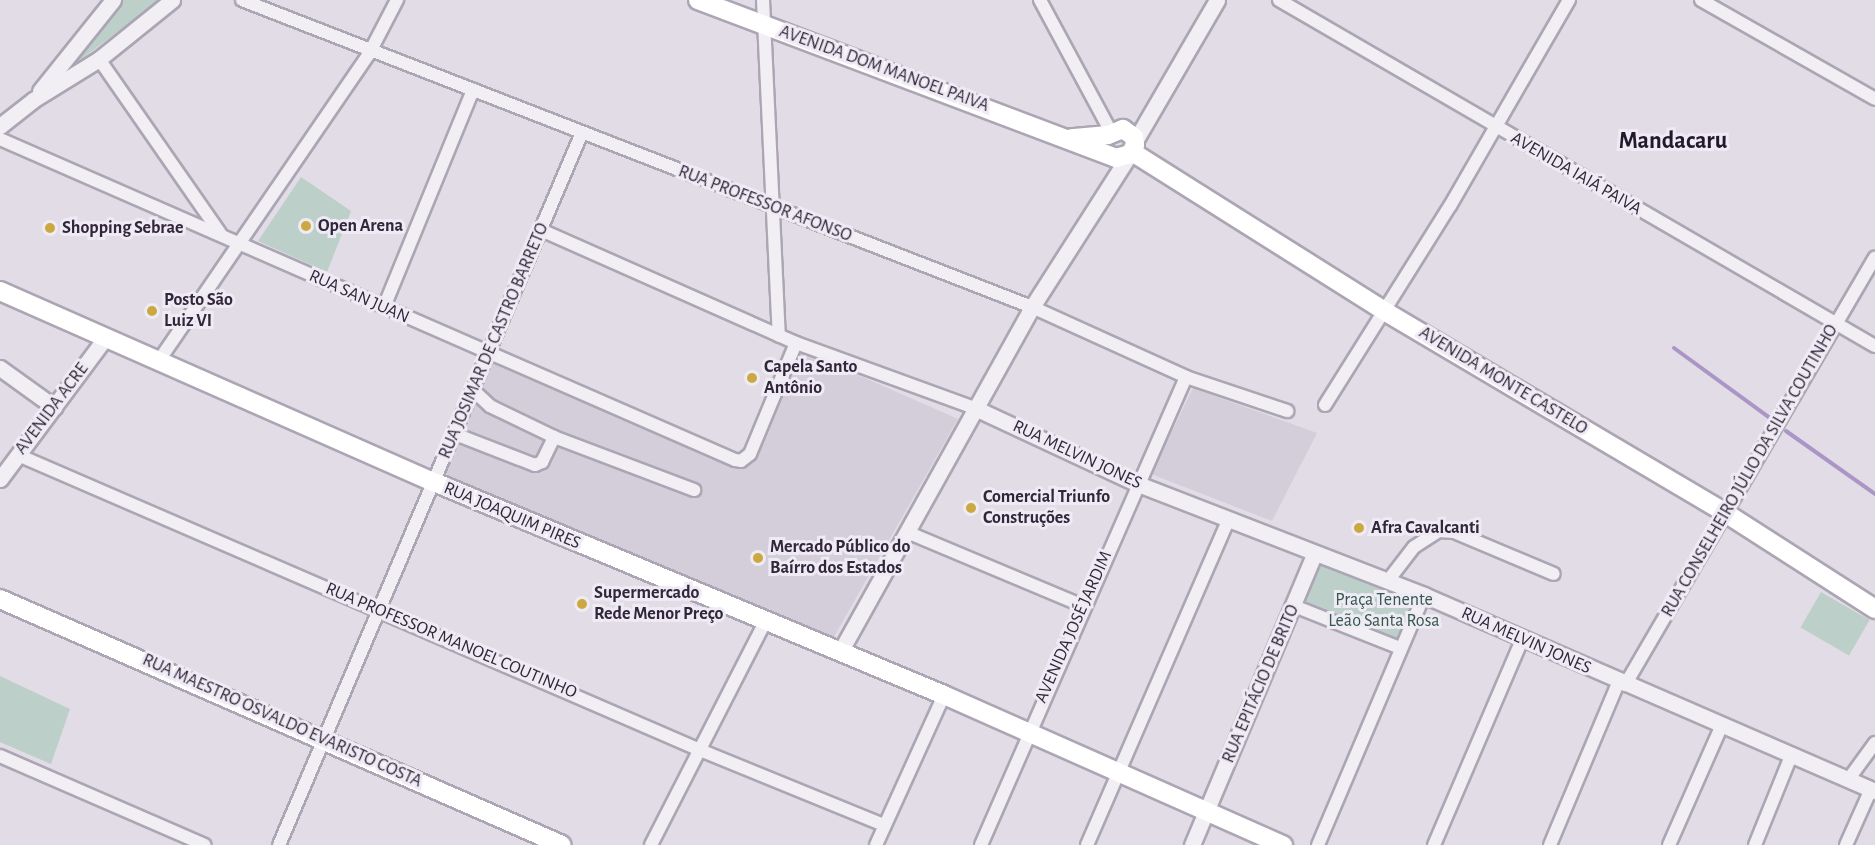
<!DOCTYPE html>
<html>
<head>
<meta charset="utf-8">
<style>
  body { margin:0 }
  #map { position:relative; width:1875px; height:845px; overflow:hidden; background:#e1dce6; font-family:"Alegreya Sans",sans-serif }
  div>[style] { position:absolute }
  .built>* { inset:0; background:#d4cedb }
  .green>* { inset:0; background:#bdcfc9; transform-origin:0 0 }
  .stream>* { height:4px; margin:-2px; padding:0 2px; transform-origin:2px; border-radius:2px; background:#aa96c6 }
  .roads { filter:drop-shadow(2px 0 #aca5b3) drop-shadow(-2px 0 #aca5b3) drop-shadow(0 2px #aca5b3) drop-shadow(0 -2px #aca5b3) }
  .minor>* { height:12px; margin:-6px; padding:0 6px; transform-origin:6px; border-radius:6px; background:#f1eef4 }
  .tertiary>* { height:15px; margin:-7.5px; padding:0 7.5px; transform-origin:7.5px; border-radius:7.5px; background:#f1eef4 }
  .secondary>* { height:18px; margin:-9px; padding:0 9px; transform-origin:9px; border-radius:9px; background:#fff }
  .dots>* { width:16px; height:16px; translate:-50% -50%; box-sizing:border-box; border:3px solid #efebf4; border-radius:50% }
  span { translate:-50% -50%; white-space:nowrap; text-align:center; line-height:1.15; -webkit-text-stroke:6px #efebf4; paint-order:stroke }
  .street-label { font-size:18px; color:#32263b }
  .poi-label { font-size:18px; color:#32263b; font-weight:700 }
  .left { translate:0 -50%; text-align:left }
  .park-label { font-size:18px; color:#33574d }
  .district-label { font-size:24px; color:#23182c; font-weight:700 }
</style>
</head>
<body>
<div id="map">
  <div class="built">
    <i style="clip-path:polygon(799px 349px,958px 419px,831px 642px,443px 474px,488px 360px,745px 468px)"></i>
    <i style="clip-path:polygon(1193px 388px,1317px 433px,1272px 521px,1151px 474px)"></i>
  </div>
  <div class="green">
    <i style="clip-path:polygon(122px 0,160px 0,68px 69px)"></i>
    <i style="clip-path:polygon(301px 177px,351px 211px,327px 272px,258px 241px)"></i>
    <i style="left:1318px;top:556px;width:113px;height:55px;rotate:20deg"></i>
    <i style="left:1821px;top:592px;width:56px;height:41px;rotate:30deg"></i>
    <i style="clip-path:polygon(0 676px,70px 709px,51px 764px,0 742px)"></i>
  </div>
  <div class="stream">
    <i style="left:1674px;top:348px;width:119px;rotate:36.1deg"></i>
    <i style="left:1786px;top:431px;width:109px;rotate:35.3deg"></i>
  </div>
  <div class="roads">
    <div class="minor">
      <i style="left:242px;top:0;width:848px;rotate:21.24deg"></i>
      <i style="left:1032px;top:307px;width:169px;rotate:24.4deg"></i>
      <i style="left:1186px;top:377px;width:107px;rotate:18.6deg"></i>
      <i style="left:763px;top:0;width:336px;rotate:87.3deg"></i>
      <i style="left:1040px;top:0;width:150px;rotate:61.7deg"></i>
      <i style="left:1279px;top:0;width:689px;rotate:30.14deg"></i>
      <i style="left:1701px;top:0;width:200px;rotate:29.6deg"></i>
      <i style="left:99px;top:59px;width:212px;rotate:55.2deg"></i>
      <i style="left:0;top:139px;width:802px;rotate:23.59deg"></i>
      <i style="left:735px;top:460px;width:6px;rotate:9deg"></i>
      <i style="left:741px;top:461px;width:11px;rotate:-38deg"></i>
      <i style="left:750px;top:454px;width:120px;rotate:-67.5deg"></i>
      <i style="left:541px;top:230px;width:279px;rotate:23.9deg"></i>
      <i style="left:796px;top:343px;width:193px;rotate:20deg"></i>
      <i style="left:384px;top:307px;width:235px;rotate:-67.7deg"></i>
      <i style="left:160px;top:359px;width:372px;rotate:-55.6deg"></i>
      <i style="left:370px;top:52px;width:59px;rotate:-62.6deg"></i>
      <i style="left:474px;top:391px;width:22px;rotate:43deg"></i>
      <i style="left:490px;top:406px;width:71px;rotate:25.8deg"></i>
      <i style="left:554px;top:437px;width:150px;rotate:20.7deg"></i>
      <i style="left:1325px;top:405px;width:235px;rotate:-57.9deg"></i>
      <i style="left:1450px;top:206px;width:238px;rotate:-60deg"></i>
      <i style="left:455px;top:434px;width:86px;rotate:21.2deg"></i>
      <i style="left:535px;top:465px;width:8px;rotate:-23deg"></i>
      <i style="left:542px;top:462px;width:28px;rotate:-64deg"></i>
      <i style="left:18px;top:455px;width:743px;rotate:23.39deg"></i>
      <i style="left:700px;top:750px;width:199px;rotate:22.2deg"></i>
      <i style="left:907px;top:532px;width:191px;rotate:22.8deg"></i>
      <i style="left:1387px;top:582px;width:44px;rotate:-52.4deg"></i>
      <i style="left:1414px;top:547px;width:30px;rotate:-33deg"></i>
      <i style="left:1439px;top:531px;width:15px;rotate:4deg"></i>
      <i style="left:1454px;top:532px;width:108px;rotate:22.8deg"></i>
      <i style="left:1294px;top:606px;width:114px;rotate:21.6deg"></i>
      <i style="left:1625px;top:685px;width:495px;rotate:-59.7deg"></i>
      <i style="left:0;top:756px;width:223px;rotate:23.5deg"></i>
      <i style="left:1848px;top:780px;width:46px;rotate:-53.9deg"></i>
      <i style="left:279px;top:845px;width:772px;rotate:-66.96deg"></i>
      <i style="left:651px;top:845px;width:250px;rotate:-62.9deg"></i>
      <i style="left:876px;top:845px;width:165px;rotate:-65.6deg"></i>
      <i style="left:981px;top:845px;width:511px;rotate:-66.34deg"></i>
      <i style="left:1087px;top:845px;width:354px;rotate:-66.5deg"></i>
      <i style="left:1318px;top:845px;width:272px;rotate:-67deg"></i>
      <i style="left:1434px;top:845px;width:226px;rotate:-66.8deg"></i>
      <i style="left:1550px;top:845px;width:176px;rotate:-67.2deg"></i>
      <i style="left:1669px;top:845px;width:129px;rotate:-66.2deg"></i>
      <i style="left:1755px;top:845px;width:96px;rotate:-68deg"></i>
      <i style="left:1846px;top:845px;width:61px;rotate:-65.9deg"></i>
    </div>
    <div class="tertiary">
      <i style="left:40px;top:91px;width:117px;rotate:-51.3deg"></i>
      <i style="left:0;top:126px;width:42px;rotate:-38.2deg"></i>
      <i style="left:33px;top:100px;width:78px;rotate:-31.8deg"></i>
      <i style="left:99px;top:59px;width:94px;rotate:-38.9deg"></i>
      <i style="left:1135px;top:141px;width:163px;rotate:-59.8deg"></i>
      <i style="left:0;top:368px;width:67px;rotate:35.8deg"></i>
      <i style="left:977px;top:409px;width:178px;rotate:25deg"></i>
      <i style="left:1138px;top:484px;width:307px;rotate:21.2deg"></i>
      <i style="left:1424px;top:595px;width:492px;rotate:23.5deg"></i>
      <i style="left:0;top:479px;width:176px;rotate:-53.3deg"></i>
      <i style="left:840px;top:652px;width:395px;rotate:-60.9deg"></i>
      <i style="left:1032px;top:307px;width:182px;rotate:-57.4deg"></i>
      <i style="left:1192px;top:845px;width:315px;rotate:-67.2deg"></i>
    </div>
    <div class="secondary">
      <i style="left:698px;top:0;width:447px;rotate:20.7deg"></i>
      <i style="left:1116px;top:158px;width:15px;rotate:-16deg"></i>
      <i style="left:1130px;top:154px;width:10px;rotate:-61deg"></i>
      <i style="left:1135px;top:145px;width:8px;rotate:-97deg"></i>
      <i style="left:1134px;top:137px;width:14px;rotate:-144deg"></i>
      <i style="left:1123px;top:129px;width:16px;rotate:158deg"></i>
      <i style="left:1108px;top:135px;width:37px;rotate:175deg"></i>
      <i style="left:1132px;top:152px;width:300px;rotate:32.2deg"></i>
      <i style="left:1386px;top:312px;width:396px;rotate:30.6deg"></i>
      <i style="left:1727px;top:514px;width:176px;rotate:32.7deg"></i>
      <i style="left:0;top:291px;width:474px;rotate:23.8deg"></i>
      <i style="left:434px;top:482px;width:553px;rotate:22.67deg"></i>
      <i style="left:944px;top:695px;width:371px;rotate:23.9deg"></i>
      <i style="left:0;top:599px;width:613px;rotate:23.64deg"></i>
    </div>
  </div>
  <div class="dots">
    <i style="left:306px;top:226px;background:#cba940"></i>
    <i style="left:50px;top:228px;background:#cba940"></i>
    <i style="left:152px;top:311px;background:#cba940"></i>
    <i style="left:752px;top:378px;background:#cba940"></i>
    <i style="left:971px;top:508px;background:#cba940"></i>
    <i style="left:1359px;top:528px;background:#cba940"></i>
    <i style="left:758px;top:558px;background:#cba940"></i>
    <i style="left:582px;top:604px;background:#cba940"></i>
  </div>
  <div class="street-label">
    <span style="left:884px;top:69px;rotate:20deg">AVENIDA DOM MANOEL PAIVA</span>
    <span style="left:1576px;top:174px;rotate:30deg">AVENIDA IAIÁ PAIVA</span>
    <span style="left:765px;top:204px;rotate:21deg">RUA PROFESSOR AFONSO</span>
    <span style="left:359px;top:297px;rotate:24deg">RUA SAN JUAN</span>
    <span style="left:494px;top:341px;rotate:-67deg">RUA JOSIMAR DE CASTRO BARRETO</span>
    <span style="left:1503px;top:381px;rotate:31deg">AVENIDA MONTE CASTELO</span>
    <span style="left:52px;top:409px;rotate:-53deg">AVENIDA ACRE</span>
    <span style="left:1077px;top:455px;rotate:25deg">RUA MELVIN JONES</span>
    <span style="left:1750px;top:471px;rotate:-60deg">RUA CONSELHEIRO JÚLIO DA SILVA COUTINHO</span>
    <span style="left:512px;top:516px;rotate:23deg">RUA JOAQUIM PIRES</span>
    <span style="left:1074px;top:627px;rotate:-66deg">AVENIDA JOSÉ JARDIM</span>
    <span style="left:451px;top:641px;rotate:23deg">RUA PROFESSOR MANOEL COUTINHO</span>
    <span style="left:1526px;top:641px;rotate:24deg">RUA MELVIN JONES</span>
    <span style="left:1261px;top:684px;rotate:-67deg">RUA EPITÁCIO DE BRITO</span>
    <span style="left:282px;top:721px;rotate:24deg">RUA MAESTRO OSVALDO EVARISTO COSTA</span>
  </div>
  <div class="poi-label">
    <span class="left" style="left:318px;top:226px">Open Arena</span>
    <span class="left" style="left:62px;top:228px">Shopping Sebrae</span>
    <span class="left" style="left:164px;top:311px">Posto São<br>Luiz VI</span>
    <span class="left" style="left:764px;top:378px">Capela Santo<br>Antônio</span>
    <span class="left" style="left:983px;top:508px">Comercial Triunfo<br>Construções</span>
    <span class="left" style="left:1371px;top:528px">Afra Cavalcanti</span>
    <span class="left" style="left:770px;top:558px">Mercado Público do<br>Baírro dos Estados</span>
    <span class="left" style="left:594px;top:604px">Supermercado<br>Rede Menor Preço</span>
  </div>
  <div class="park-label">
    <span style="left:1384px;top:611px">Praça Tenente<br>Leão Santa Rosa</span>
  </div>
  <div class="district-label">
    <span style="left:1673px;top:142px">Mandacaru</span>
  </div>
</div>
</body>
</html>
